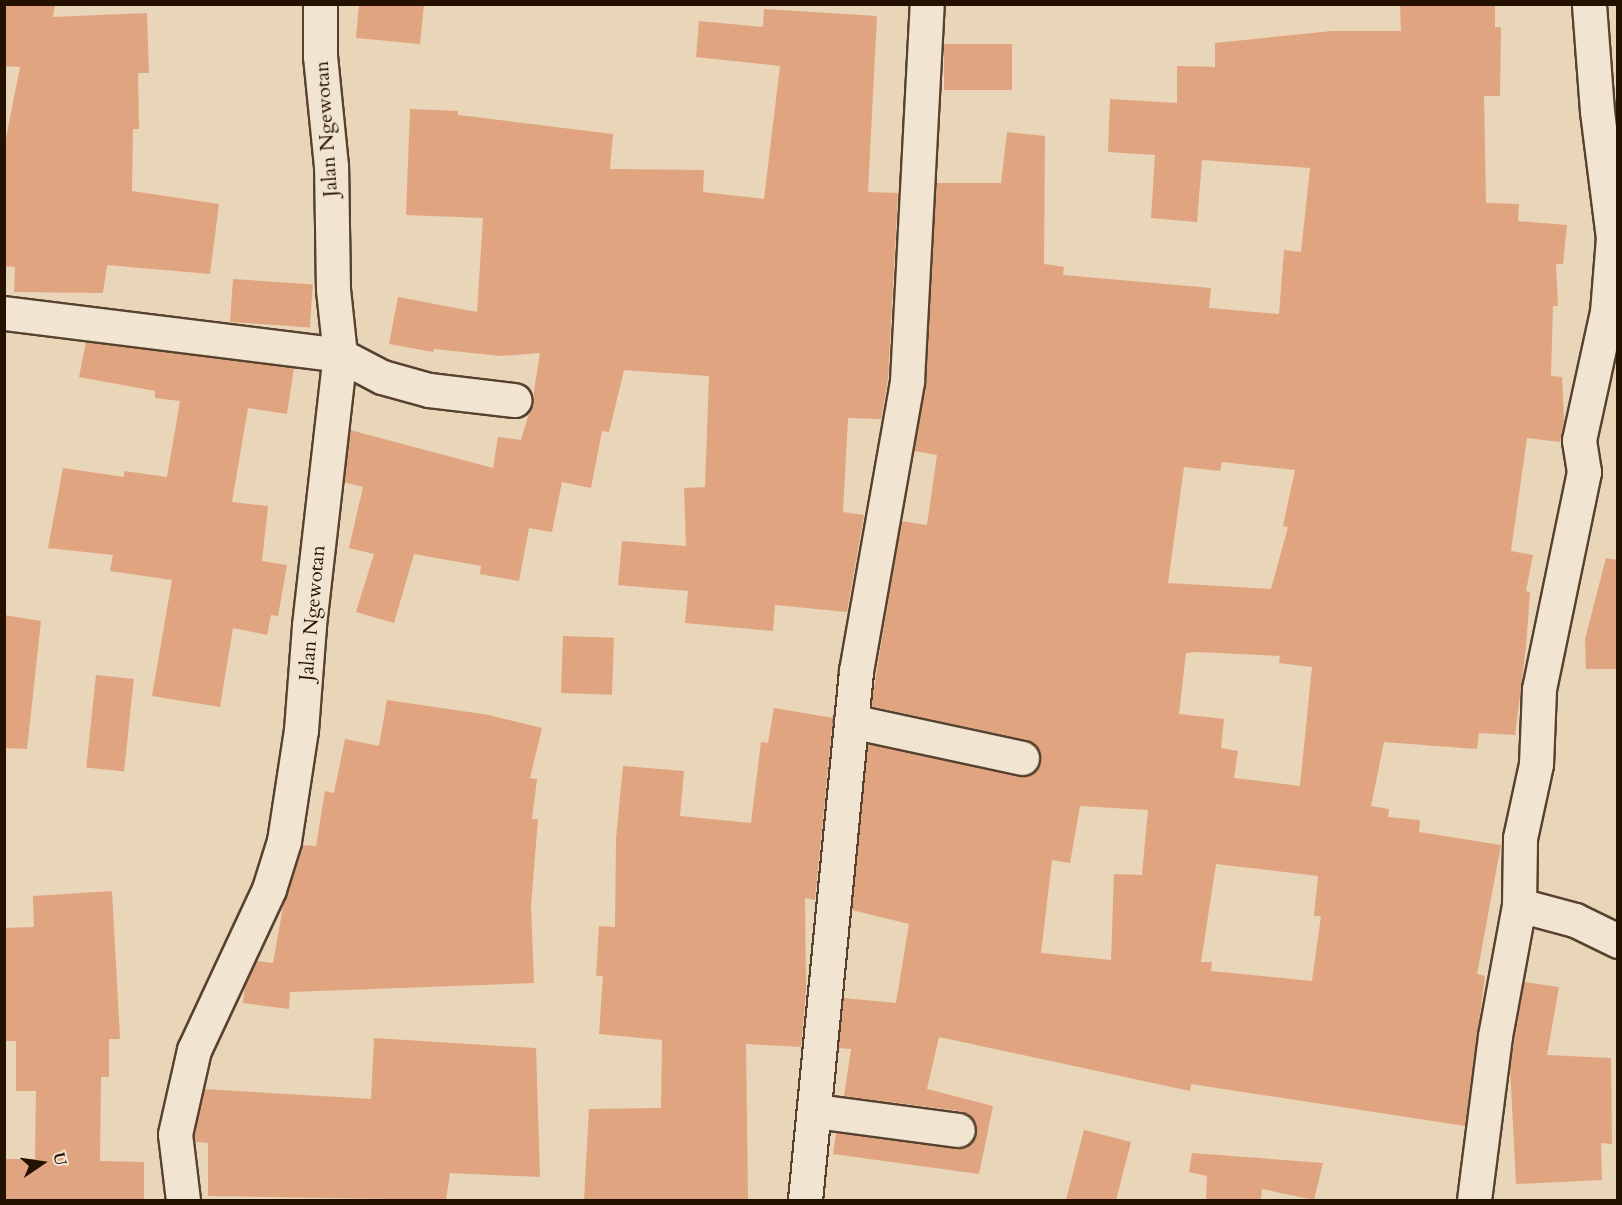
<!DOCTYPE html>
<html>
<head>
<meta charset="utf-8">
<style>
  body { margin:0 }
  #map { position:relative; width:1622px; height:1205px; overflow:hidden; background:#e9d5b7; font-family:Cardo,serif }
  div>[style] { position:absolute }
  .building>* { inset:0; background:#e1a481; transform-origin:0 0 }
  .roads { filter:drop-shadow(2px 0 #56422e) drop-shadow(-2px 0 #56422e) drop-shadow(0 2px #56422e) drop-shadow(0 -2px #56422e) }
  .minor>* { height:33px; margin:-16.5px; padding:0 16.5px; transform-origin:16.5px; border-radius:16.5px; background:#f1e4d0 }
  span { translate:-50% -50%; white-space:nowrap; text-align:center; line-height:1.15; -webkit-text-stroke:5px #f1e4d0; paint-order:stroke }
  .street-label { font-size:20px; color:#251100 }
  .frame { position:absolute; inset:0; border:6px solid #251100; pointer-events:none }
  .north { position:absolute; left:12px; top:1133px; width:60px; height:60px; -webkit-text-stroke:4px #f1e4d0; paint-order:stroke; rotate:77deg; font-size:16px; font-weight:700; line-height:24px; text-align:center; color:#251100 }
  .north::after { content:''; display:block; margin:auto; width:21px; height:27px; background:#251100; clip-path:polygon(50% 0,100% 100%,50% 72%,0 100%) }
</style>
</head>
<body>
<div id="map">
  <div class="building">
    <i style="clip-path:polygon(4px 4px,55px 4px,53px 17px,147px 13px,149px 73px,138px 73px,139px 129px,133px 129px,132px 191px,219px 204px,210px 274px,107px 265px,103px 293px,14px 292px,15px 267px,4px 266px,4px 148px,20px 67px,4px 66px)"></i>
    <i style="clip-path:polygon(359px 4px,424px 4px,420px 44px,356px 38px)"></i>
    <i style="clip-path:polygon(evenodd,1400px 4px,1495px 4px,1495px 27px,1501px 27px,1500px 96px,1484px 96px,1486px 203px,1519px 204px,1518px 221px,1567px 225px,1563px 264px,1556px 264px,1558px 306px,1553px 306px,1551px 376px,1562px 377px,1564px 421px,1560px 442px,1527px 438px,1511px 551px,1533px 555px,1526px 591px,1530px 592px,1526px 647px,1515px 735px,1479px 733px,1477px 749px,1384px 742px,1371px 806px,1389px 809px,1388px 817px,1420px 820px,1419px 832px,1501px 845px,1477px 974px,1485px 976px,1465px 1126px,1191px 1084px,1190px 1091px,939px 1037px,927px 1089px,993px 1106px,979px 1174px,833px 1154px,836px 1133px,956px 1149px,972px 1142px,977px 1132px,970px 1116px,960px 1111px,844px 1096px,851px 1049px,838px 1048px,843px 998px,896px 1003px,909px 924px,852px 910px,868px 744px,1018px 776px,1035px 771px,1040px 761px,1035px 745px,1026px 740px,871px 706px,901px 521px,927px 525px,937px 455px,914px 451px,926px 382px,936px 183px,1001px 183px,1007px 132px,1045px 136px,1044px 264px,1064px 267px,1063px 275px,1211px 288px,1209px 308px,1279px 314px,1284px 250px,1301px 252px,1310px 168px,1202px 160px,1197px 222px,1151px 218px,1155px 155px,1108px 152px,1110px 99px,1177px 103px,1177px 66px,1215px 67px,1215px 43px,1332px 31px,1401px 31px,1400px 4px,1222px 462px,1295px 470px,1283px 526px,1288px 527px,1271px 589px,1168px 583px,1184px 467px,1220px 471px,1222px 462px,1400px 4px,1197px 652px,1280px 656px,1279px 663px,1312px 667px,1300px 786px,1234px 778px,1238px 751px,1221px 748px,1224px 719px,1179px 714px,1186px 653px,1197px 652px,1400px 4px,1080px 806px,1148px 810px,1142px 875px,1114px 874px,1111px 960px,1041px 953px,1052px 860px,1070px 863px,1080px 806px,1400px 4px,1216px 864px,1318px 876px,1314px 916px,1321px 916px,1312px 981px,1211px 971px,1212px 962px,1201px 962px,1216px 864px)"></i>
    <i style="clip-path:polygon(764px 9px,877px 16px,868px 192px,898px 193px,888px 379px,881px 419px,848px 418px,843px 512px,864px 515px,847px 612px,775px 605px,773px 631px,685px 623px,688px 591px,618px 585px,622px 541px,686px 546px,684px 488px,705px 487px,709px 376px,624px 370px,609px 432px,602px 431px,591px 488px,562px 482px,552px 532px,529px 528px,519px 581px,480px 574px,481px 566px,414px 554px,394px 623px,356px 612px,374px 554px,349px 548px,363px 487px,344px 482px,350px 430px,493px 468px,498px 437px,521px 440px,532px 403px,540px 353px,501px 356px,434px 349px,433px 352px,389px 344px,398px 297px,477px 312px,483px 218px,406px 215px,410px 109px,458px 111px,458px 115px,613px 134px,610px 169px,704px 170px,703px 192px,764px 199px,780px 66px,696px 57px,699px 21px,763px 27px)"></i>
    <i style="left:944px;top:44px;width:68px;height:46px"></i>
    <i style="left:233px;top:279px;width:80px;height:43px;rotate:4deg"></i>
    <i style="clip-path:polygon(86px 342px,294px 368px,287px 414px,248px 408px,232px 502px,268px 506px,262px 561px,287px 565px,278px 616px,271px 615px,267px 635px,233px 628px,220px 707px,152px 696px,172px 580px,110px 571px,113px 555px,48px 548px,63px 468px,124px 477px,124px 471px,167px 477px,180px 401px,155px 398px,155px 391px,79px 377px)"></i>
    <i style="clip-path:polygon(1606px 558px,1617px 560px,1617px 669px,1586px 669px,1585px 639px)"></i>
    <i style="clip-path:polygon(4px 615px,41px 621px,27px 749px,4px 748px)"></i>
    <i style="left:563px;top:636px;width:51px;height:57px;rotate:2deg"></i>
    <i style="left:96px;top:675px;width:38px;height:93px;rotate:6deg"></i>
    <i style="clip-path:polygon(387px 700px,489px 715px,542px 728px,530px 778px,537px 779px,532px 819px,538px 819px,531px 906px,534px 983px,290px 992px,289px 1009px,243px 1003px,245px 985px,256px 961px,273px 963px,284px 901px,302px 845px,316px 846px,325px 791px,334px 793px,345px 739px,379px 746px)"></i>
    <i style="clip-path:polygon(774px 708px,833px 718px,815px 900px,805px 898px,806px 990px,801px 1047px,746px 1044px,748px 1200px,584px 1200px,589px 1109px,661px 1108px,662px 1040px,599px 1034px,603px 976px,596px 976px,599px 926px,615px 927px,616px 838px,623px 766px,684px 771px,680px 816px,751px 823px,761px 742px,768px 743px)"></i>
    <i style="clip-path:polygon(112px 891px,120px 1039px,109px 1039px,109px 1077px,101px 1077px,100px 1161px,144px 1162px,144px 1200px,4px 1200px,4px 1159px,35px 1159px,36px 1091px,16px 1091px,16px 1041px,4px 1041px,4px 928px,34px 927px,33px 896px)"></i>
    <i style="clip-path:polygon(1524px 982px,1559px 987px,1547px 1055px,1611px 1058px,1612px 1144px,1601px 1143px,1602px 1180px,1516px 1184px,1510px 1067px)"></i>
    <i style="clip-path:polygon(374px 1038px,536px 1048px,540px 1177px,450px 1173px,446px 1200px,208px 1196px,208px 1143px,195px 1142px,194px 1135px,204px 1089px,371px 1099px)"></i>
    <i style="clip-path:polygon(1084px 1130px,1131px 1142px,1116px 1200px,1066px 1200px)"></i>
    <i style="clip-path:polygon(1192px 1153px,1323px 1163px,1314px 1200px,1262px 1189px,1261px 1200px,1206px 1200px,1207px 1176px,1189px 1172px)"></i>
  </div>
  <div class="roads">
    <div class="minor">
      <i style="left:4px;top:313px;width:339px;rotate:7.1deg"></i>
      <i style="left:340px;top:355px;width:47px;rotate:27.6deg"></i>
      <i style="left:382px;top:377px;width:49px;rotate:15.5deg"></i>
      <i style="left:429px;top:390px;width:86px;rotate:6.7deg"></i>
      <i style="left:851px;top:721px;width:175px;rotate:12.2deg"></i>
      <i style="left:1519px;top:905px;width:58px;rotate:15deg"></i>
      <i style="left:1575px;top:920px;width:48px;rotate:26deg"></i>
      <i style="left:816px;top:1111px;width:143px;rotate:7.6deg"></i>
      <i style="left:183px;top:1200px;width:66px;rotate:-96.9deg"></i>
      <i style="left:175px;top:1134px;width:86px;rotate:-77.3deg"></i>
      <i style="left:194px;top:1050px;width:178px;rotate:-65deg"></i>
      <i style="left:269px;top:889px;width:50px;rotate:-72.6deg"></i>
      <i style="left:284px;top:841px;width:112px;rotate:-81.3deg"></i>
      <i style="left:301px;top:730px;width:105px;rotate:-85.6deg"></i>
      <i style="left:309px;top:625px;width:272px;rotate:-83.5deg"></i>
      <i style="left:340px;top:355px;width:66px;rotate:-96.1deg"></i>
      <i style="left:333px;top:289px;width:123px;rotate:-90.9deg"></i>
      <i style="left:331px;top:166px;width:111px;rotate:-95.7deg"></i>
      <i style="left:320px;top:56px;width:52px;rotate:-90deg"></i>
      <i style="left:805px;top:1200px;width:531px;rotate:-84.49deg"></i>
      <i style="left:856px;top:671px;width:294px;rotate:-80deg"></i>
      <i style="left:907px;top:381px;width:378px;rotate:-87deg"></i>
      <i style="left:1474px;top:1200px;width:165px;rotate:-82.7deg"></i>
      <i style="left:1495px;top:1036px;width:133px;rotate:-79.6deg"></i>
      <i style="left:1519px;top:905px;width:67px;rotate:-89.1deg"></i>
      <i style="left:1520px;top:838px;width:76px;rotate:-77.8deg"></i>
      <i style="left:1536px;top:764px;width:75px;rotate:-87.7deg"></i>
      <i style="left:1539px;top:689px;width:222px;rotate:-78.3deg"></i>
      <i style="left:1584px;top:472px;width:32px;rotate:-99deg"></i>
      <i style="left:1579px;top:440px;width:131px;rotate:-77.7deg"></i>
      <i style="left:1607px;top:312px;width:74px;rotate:-85.4deg"></i>
      <i style="left:1613px;top:238px;width:128px;rotate:-97.2deg"></i>
      <i style="left:1597px;top:111px;width:107px;rotate:-94.3deg"></i>
    </div>
  </div>
  <div class="street-label">
    <span style="left:326px;top:129px;rotate:-94deg">Jalan Ngewotan</span>
    <span style="left:312px;top:613px;rotate:-85deg">Jalan Ngewotan</span>
  </div>
  <div class="frame"></div>
  <div class="north">U</div>
</div>
</body>
</html>
